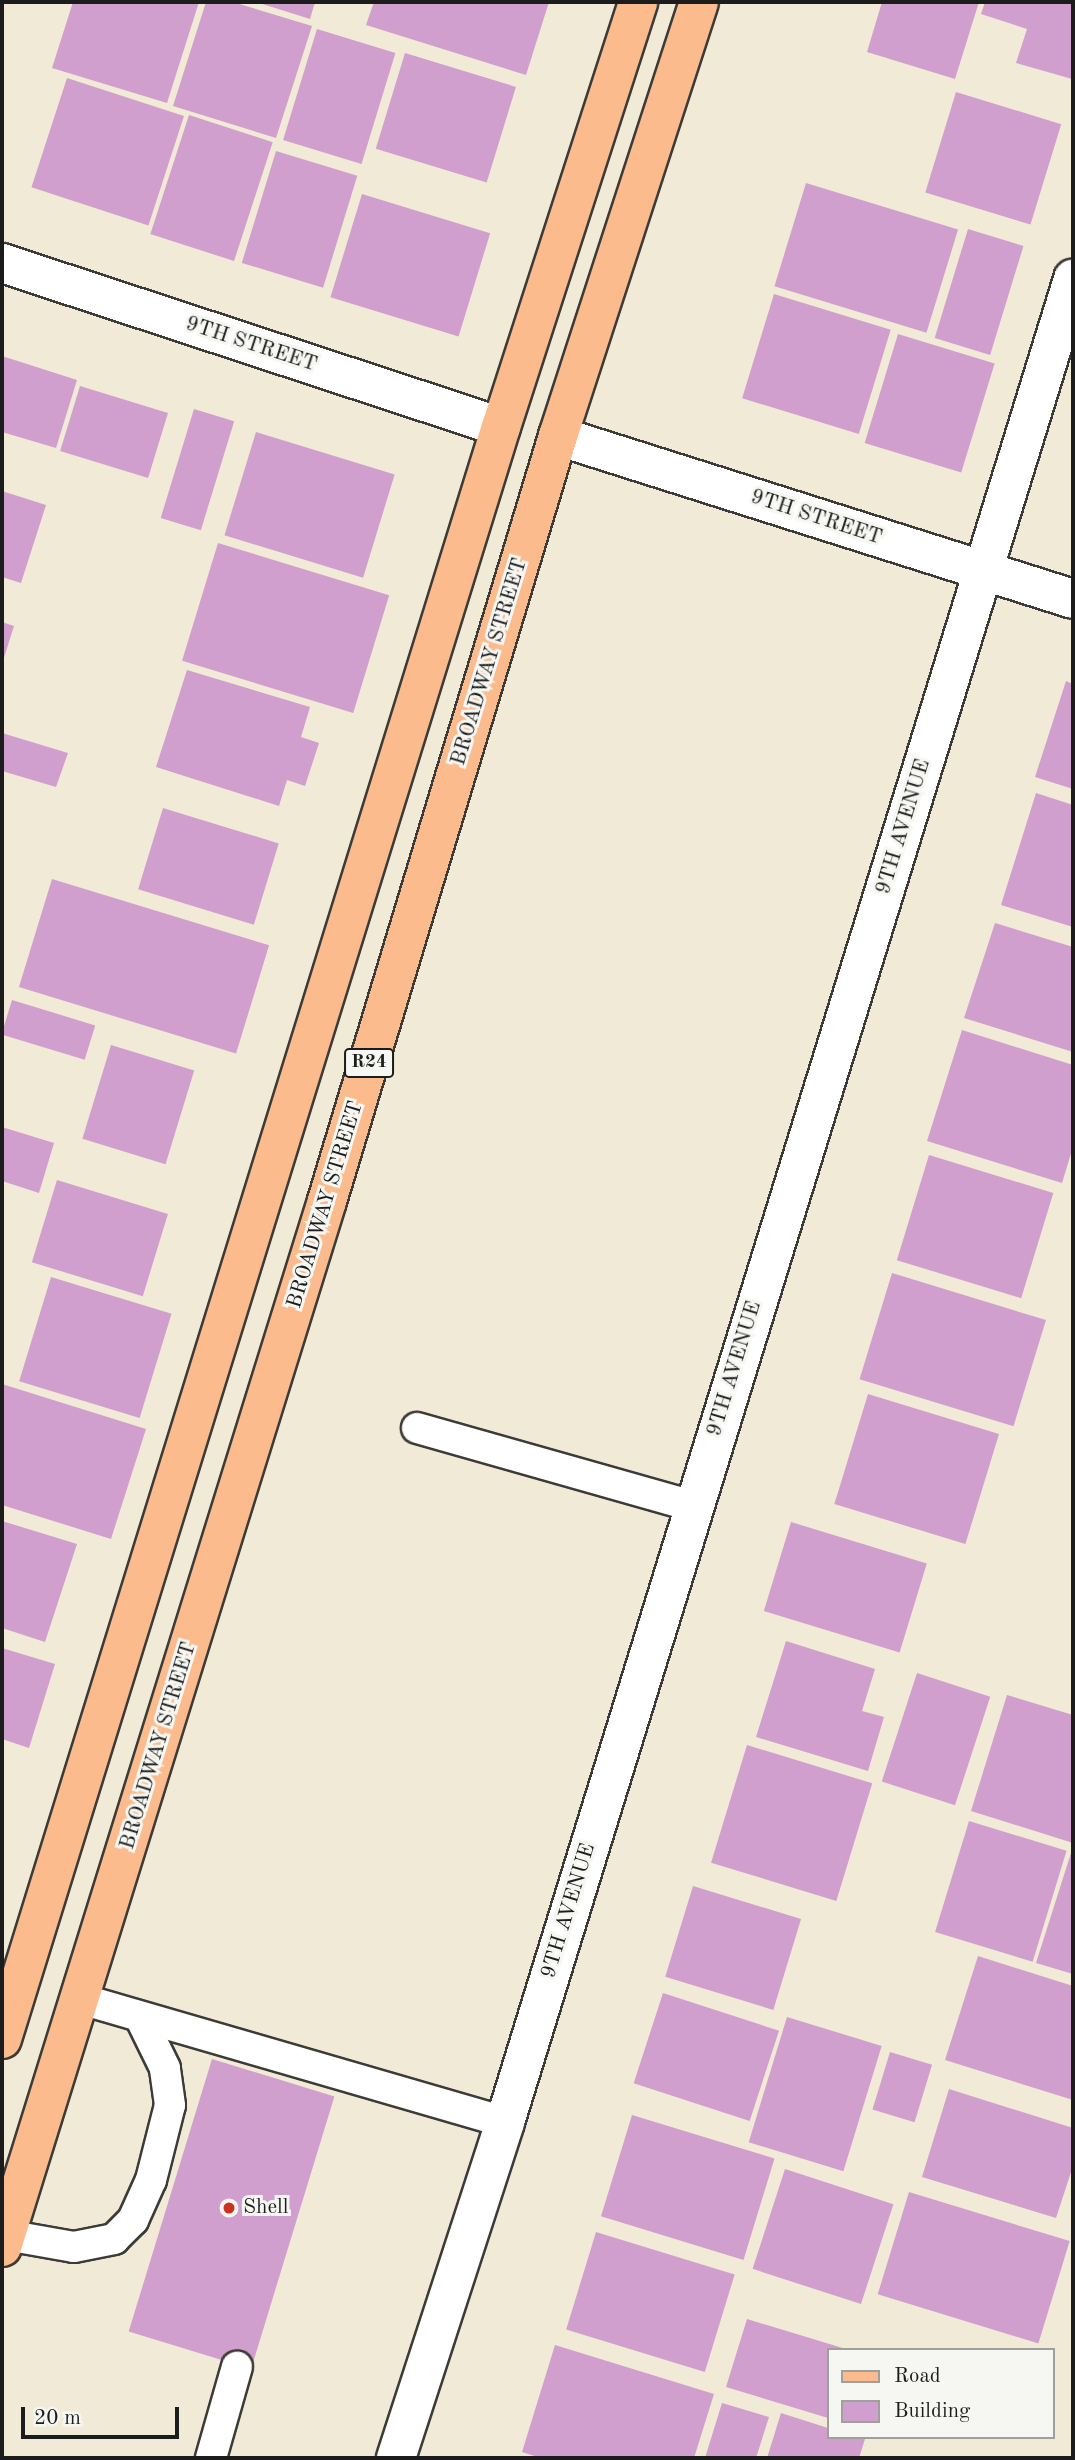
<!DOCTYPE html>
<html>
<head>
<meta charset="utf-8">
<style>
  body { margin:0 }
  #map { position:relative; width:1075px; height:2460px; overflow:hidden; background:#f1ead6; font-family:"Old Standard TT",serif }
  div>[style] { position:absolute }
  .building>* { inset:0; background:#d19fce; transform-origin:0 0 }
  .roads { filter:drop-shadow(2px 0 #3c3b38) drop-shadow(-2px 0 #3c3b38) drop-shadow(0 2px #3c3b38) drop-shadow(0 -2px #3c3b38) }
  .lane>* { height:30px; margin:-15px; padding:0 15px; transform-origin:15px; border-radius:15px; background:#fff }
  .street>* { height:38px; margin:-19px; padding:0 19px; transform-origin:19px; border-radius:19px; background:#fff }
  .primary>* { height:38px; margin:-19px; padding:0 19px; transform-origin:19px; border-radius:19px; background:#fbbb8c }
  .dots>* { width:19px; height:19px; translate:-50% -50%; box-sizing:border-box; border:4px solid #f6f6f2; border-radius:50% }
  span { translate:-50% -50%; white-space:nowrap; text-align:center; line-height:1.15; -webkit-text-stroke:6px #f6f6f2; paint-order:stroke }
  .shield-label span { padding:2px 5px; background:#f6f6f2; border:2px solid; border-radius:5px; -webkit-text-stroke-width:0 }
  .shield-label { font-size:19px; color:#1c1c1c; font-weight:700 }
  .street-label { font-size:21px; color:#1c1c1c }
  .poi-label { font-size:21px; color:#1c1c1c }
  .left { translate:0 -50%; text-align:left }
  .frame { position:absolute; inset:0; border:4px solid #1c1c1c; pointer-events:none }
  .legend { position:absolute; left:827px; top:2348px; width:228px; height:91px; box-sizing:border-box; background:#f6f6f2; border:2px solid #9f9f9c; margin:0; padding:9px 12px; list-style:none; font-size:21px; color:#1c1c1c }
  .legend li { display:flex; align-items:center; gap:14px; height:35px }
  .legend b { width:35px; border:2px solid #9f9f9c }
  .scale { position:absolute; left:21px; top:2407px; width:158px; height:32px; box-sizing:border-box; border:4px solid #1c1c1c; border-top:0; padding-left:9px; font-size:21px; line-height:24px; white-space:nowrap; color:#1c1c1c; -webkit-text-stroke:5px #f6f6f2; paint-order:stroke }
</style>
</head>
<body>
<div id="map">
  <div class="building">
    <i style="clip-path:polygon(73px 2px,199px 2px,167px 103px,52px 68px)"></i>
    <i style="clip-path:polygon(206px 2px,233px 2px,312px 26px,276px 138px,173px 106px)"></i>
    <i style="clip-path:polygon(256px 2px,315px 2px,310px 19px)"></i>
    <i style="clip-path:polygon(374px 2px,549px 2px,526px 75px,366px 25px)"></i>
    <i style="clip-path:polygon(882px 2px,979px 2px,955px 79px,867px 52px)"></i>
    <i style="clip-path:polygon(985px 2px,1073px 2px,1072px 79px,1016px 63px,1027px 29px,981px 14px)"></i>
    <i style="left:317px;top:29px;width:82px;height:116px;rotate:17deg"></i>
    <i style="left:405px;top:53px;width:116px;height:100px;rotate:17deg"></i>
    <i style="left:67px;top:78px;width:123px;height:115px;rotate:18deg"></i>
    <i style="left:956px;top:92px;width:110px;height:105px;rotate:17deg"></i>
    <i style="left:189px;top:115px;width:88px;height:125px;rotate:18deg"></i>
    <i style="left:276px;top:151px;width:85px;height:117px;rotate:17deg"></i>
    <i style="left:806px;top:183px;width:159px;height:108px;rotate:17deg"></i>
    <i style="left:362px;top:194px;width:134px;height:108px;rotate:17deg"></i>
    <i style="left:968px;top:229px;width:58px;height:114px;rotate:17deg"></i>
    <i style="left:774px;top:294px;width:122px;height:109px;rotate:17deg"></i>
    <i style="left:898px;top:334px;width:101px;height:114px;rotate:17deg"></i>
    <i style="clip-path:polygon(2px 356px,77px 380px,56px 448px,2px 432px)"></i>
    <i style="left:80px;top:386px;width:92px;height:68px;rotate:17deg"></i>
    <i style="left:194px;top:409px;width:42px;height:114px;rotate:17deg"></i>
    <i style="left:256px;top:432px;width:145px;height:108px;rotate:17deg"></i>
    <i style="clip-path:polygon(2px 491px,46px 505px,21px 583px,2px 577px)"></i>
    <i style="left:218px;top:543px;width:179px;height:123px;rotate:17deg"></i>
    <i style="clip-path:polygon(2px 622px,14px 626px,2px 664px)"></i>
    <i style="clip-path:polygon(187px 670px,310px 707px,301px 737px,319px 743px,305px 786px,287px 780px,279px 806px,156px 767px)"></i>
    <i style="clip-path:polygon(1066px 681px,1073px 684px,1073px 789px,1035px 777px)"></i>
    <i style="clip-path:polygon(2px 733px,68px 753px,56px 787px,2px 771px)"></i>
    <i style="clip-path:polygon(1036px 793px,1073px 805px,1073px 927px,1001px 905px)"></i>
    <i style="left:163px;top:808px;width:121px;height:85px;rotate:17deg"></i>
    <i style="left:52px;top:879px;width:227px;height:113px;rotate:17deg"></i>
    <i style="clip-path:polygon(995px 923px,1073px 947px,1073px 1052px,964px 1018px)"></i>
    <i style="left:12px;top:1000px;width:87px;height:36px;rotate:17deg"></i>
    <i style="clip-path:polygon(962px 1030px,1073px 1065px,1073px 1147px,1062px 1183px,927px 1141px)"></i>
    <i style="left:111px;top:1045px;width:87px;height:98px;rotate:17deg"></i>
    <i style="clip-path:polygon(2px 1127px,54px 1143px,39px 1193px,2px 1181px)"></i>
    <i style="left:929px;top:1155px;width:130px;height:110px;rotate:17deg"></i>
    <i style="left:57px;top:1180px;width:116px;height:86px;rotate:17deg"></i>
    <i style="left:892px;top:1273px;width:161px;height:111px;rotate:17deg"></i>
    <i style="left:51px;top:1277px;width:126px;height:109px;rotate:17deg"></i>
    <i style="clip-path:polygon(2px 1384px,146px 1429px,111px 1539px,2px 1505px)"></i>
    <i style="left:868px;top:1394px;width:137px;height:115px;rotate:17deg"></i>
    <i style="clip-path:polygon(2px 1521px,77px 1544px,45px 1642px,2px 1628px)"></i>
    <i style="left:791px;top:1522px;width:142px;height:93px;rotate:17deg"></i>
    <i style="clip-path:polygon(786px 1641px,875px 1669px,862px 1711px,884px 1717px,868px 1771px,756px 1737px)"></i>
    <i style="clip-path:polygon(2px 1648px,55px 1664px,29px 1748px,2px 1739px)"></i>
    <i style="left:917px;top:1673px;width:77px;height:114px;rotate:18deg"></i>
    <i style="clip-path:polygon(1007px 1695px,1073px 1715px,1073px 1843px,971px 1811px)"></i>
    <i style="left:747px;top:1745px;width:131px;height:123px;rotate:17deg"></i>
    <i style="left:969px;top:1821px;width:102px;height:116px;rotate:17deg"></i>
    <i style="clip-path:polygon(1071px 1853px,1073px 1854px,1073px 1974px,1036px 1963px)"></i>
    <i style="left:693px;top:1886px;width:113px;height:95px;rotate:17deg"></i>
    <i style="clip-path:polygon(978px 1956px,1073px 1986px,1073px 2100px,945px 2060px)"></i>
    <i style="left:663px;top:1993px;width:122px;height:95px;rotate:18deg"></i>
    <i style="left:787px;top:2017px;width:99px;height:131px;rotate:17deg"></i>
    <i style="left:890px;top:2052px;width:44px;height:60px;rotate:17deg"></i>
    <i style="left:212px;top:2059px;width:128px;height:285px;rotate:17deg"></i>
    <i style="clip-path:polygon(949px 2089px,1073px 2128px,1073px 2166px,1056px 2218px,922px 2177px)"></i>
    <i style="left:632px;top:2115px;width:149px;height:106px;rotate:17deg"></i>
    <i style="left:785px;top:2169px;width:114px;height:105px;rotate:18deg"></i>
    <i style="left:909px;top:2192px;width:168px;height:107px;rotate:17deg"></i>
    <i style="left:596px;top:2232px;width:145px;height:102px;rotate:17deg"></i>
    <i style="clip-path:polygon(747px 2319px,846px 2349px,828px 2350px,828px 2418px,726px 2387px)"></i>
    <i style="clip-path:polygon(555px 2345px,714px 2394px,694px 2458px,541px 2458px,522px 2452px)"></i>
    <i style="clip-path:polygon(722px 2403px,769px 2417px,756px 2458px,705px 2458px)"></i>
    <i style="clip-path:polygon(781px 2413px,828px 2428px,828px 2437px,865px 2439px,859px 2458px,767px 2458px)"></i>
  </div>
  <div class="roads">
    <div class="lane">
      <i style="left:417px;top:1428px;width:286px;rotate:15.8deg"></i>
      <i style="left:81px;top:1999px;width:441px;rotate:16.2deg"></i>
      <i style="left:6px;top:2235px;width:69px;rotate:10deg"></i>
      <i style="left:74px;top:2247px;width:41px;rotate:-11.3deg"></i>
      <i style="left:114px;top:2239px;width:27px;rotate:-45deg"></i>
      <i style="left:133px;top:2220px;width:44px;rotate:-65.8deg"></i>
      <i style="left:151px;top:2180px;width:77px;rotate:-75.8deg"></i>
      <i style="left:170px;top:2105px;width:37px;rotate:-98deg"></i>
      <i style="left:165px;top:2068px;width:57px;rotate:-116.1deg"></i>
      <i style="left:211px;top:2458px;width:95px;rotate:-74.1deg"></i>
    </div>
    <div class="street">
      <i style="left:2px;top:263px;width:525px;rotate:18.19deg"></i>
      <i style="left:558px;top:436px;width:540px;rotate:17.56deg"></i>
      <i style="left:396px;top:2458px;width:353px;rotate:-72deg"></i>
      <i style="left:505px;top:2122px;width:1929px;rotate:-72.87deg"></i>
    </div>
    <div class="primary">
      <i style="left:2px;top:2039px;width:1687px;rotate:-72.8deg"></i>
      <i style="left:501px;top:427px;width:447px;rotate:-72.1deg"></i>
      <i style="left:2px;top:2247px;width:1095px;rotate:-72.74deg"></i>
      <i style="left:327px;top:1201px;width:799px;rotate:-73.2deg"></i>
      <i style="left:558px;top:436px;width:456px;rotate:-72deg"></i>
    </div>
  </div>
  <div class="dots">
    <i style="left:229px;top:2208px;background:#c8321e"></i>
  </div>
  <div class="shield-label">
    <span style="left:369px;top:1063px">R24</span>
  </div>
  <div class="street-label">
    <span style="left:251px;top:345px;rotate:18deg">9TH STREET</span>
    <span style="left:816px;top:518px;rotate:18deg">9TH STREET</span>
    <span style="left:490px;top:662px;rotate:-73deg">BROADWAY STREET</span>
    <span style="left:904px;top:827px;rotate:-73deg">9TH AVENUE</span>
    <span style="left:326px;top:1205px;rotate:-73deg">BROADWAY STREET</span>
    <span style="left:735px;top:1369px;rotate:-73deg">9TH AVENUE</span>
    <span style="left:159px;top:1746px;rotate:-73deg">BROADWAY STREET</span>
    <span style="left:569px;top:1911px;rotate:-73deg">9TH AVENUE</span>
  </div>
  <div class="poi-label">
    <span class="left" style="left:243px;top:2208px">Shell</span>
  </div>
  <div class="frame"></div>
  <ul class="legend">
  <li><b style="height:9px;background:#fbbb8c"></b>Road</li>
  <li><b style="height:19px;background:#d19fce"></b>Building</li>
  </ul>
  <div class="scale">20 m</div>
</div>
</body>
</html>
